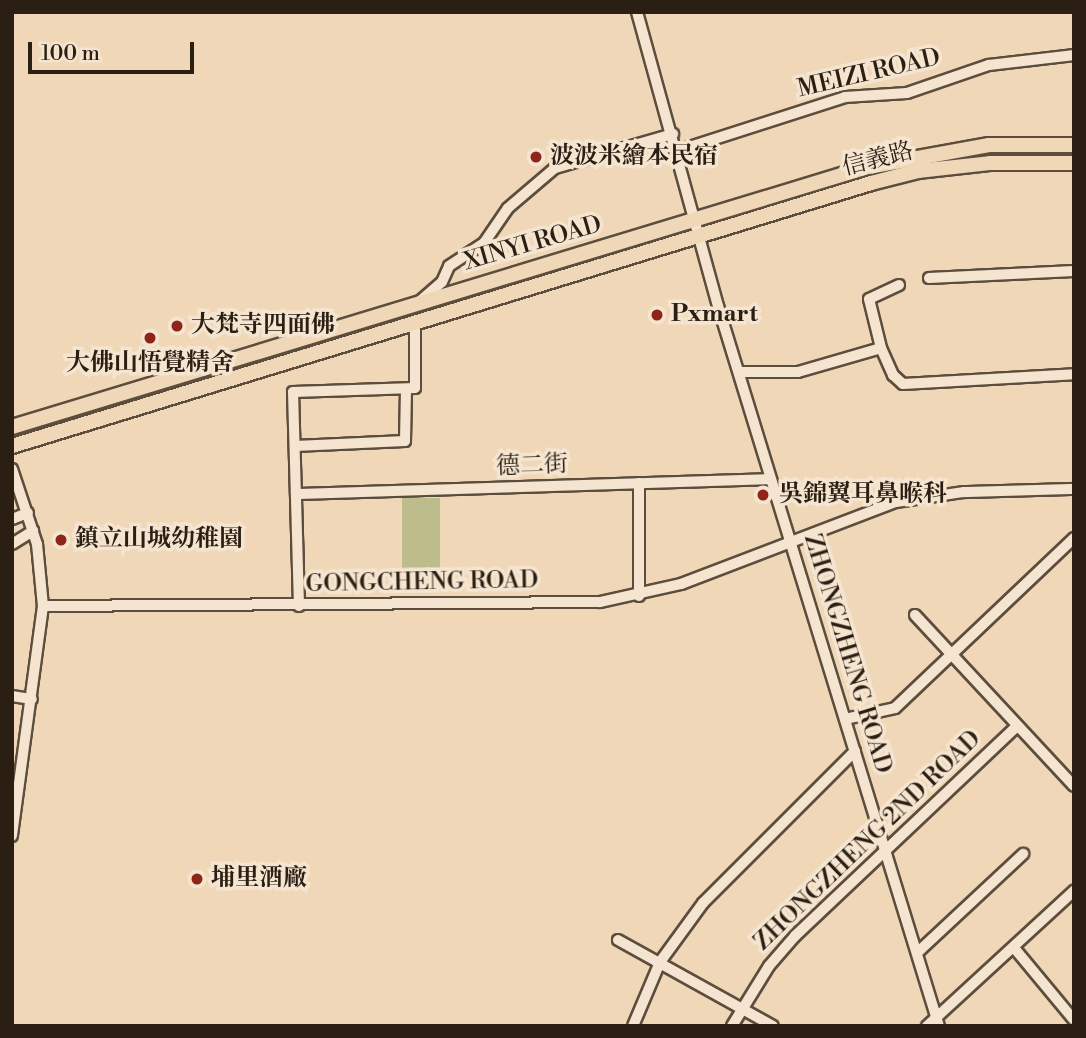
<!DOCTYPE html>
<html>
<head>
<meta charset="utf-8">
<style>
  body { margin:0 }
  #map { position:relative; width:1086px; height:1038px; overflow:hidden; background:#efd7b7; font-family:"Libre Bodoni","Noto Serif TC",serif }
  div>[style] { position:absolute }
  .green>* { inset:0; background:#bdbd8c; transform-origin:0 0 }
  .roads { filter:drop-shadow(2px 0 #5c4d3d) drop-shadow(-2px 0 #5c4d3d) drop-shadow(0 2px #5c4d3d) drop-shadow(0 -2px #5c4d3d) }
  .minor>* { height:10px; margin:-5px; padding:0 5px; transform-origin:5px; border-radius:5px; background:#f5e5d0 }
  .major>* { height:14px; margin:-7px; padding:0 7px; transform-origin:7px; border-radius:7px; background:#efd7b7 }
  .dots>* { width:19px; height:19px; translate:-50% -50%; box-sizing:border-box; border:4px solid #f5e5d0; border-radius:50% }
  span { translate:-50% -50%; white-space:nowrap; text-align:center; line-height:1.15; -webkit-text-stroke:7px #f5e5d0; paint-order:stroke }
  .street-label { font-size:24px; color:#2b1f14 }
  .poi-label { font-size:24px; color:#2b1f14; font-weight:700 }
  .left { translate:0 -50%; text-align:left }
  .frame { position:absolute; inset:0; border:14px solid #2b1f14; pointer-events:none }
  .scale { position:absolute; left:28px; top:42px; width:166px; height:32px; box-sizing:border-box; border:4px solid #2b1f14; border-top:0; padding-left:9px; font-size:21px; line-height:24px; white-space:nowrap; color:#2b1f14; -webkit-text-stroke:5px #f5e5d0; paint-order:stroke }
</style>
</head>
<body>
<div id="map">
  <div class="green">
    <i style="left:402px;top:498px;width:38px;height:91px"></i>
  </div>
  <div class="roads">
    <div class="minor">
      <i style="left:637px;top:12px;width:305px;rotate:74.6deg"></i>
      <i style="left:718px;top:306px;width:753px;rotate:72.94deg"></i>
      <i style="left:677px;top:151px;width:176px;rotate:-17.8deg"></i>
      <i style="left:845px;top:97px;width:62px;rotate:-3.7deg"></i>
      <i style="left:907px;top:93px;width:87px;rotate:-18.9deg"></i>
      <i style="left:989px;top:65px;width:86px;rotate:-6.7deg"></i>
      <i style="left:929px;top:278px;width:145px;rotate:-2.8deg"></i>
      <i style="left:899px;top:285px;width:33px;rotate:155deg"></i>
      <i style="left:869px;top:299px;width:50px;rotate:76.2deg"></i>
      <i style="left:881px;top:348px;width:30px;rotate:66deg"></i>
      <i style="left:893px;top:375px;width:13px;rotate:42deg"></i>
      <i style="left:903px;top:384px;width:171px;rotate:-3.3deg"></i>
      <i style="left:420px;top:301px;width:29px;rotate:-41deg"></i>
      <i style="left:442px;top:282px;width:17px;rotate:-66deg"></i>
      <i style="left:449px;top:266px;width:42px;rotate:-33.3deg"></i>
      <i style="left:484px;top:243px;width:42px;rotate:-55.6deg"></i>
      <i style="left:508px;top:208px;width:62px;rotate:-40.4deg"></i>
      <i style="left:555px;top:168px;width:123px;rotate:-16.1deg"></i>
      <i style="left:740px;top:372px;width:58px"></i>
      <i style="left:798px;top:372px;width:86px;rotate:-16.1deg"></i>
      <i style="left:295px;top:446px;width:110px;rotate:-2.6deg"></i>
      <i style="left:405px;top:441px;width:52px;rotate:-88.9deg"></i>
      <i style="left:12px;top:469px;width:79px;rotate:71.6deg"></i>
      <i style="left:37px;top:544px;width:62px;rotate:84.5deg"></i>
      <i style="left:43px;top:606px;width:232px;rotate:97.7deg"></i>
      <i style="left:639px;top:483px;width:113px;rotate:90deg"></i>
      <i style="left:296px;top:494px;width:473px;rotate:-1.8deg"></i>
      <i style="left:12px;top:519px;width:17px;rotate:-21deg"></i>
      <i style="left:12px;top:544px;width:25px;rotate:-32deg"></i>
      <i style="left:43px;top:606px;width:557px;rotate:-0.41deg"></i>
      <i style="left:600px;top:602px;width:83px;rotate:-12.5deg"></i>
      <i style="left:681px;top:584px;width:230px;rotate:-20.9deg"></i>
      <i style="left:896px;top:502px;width:69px;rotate:-8.4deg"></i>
      <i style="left:964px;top:492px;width:110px;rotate:-1.6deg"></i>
      <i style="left:299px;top:606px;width:214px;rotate:-91.6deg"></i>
      <i style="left:293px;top:392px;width:122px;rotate:-1.9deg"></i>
      <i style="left:415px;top:388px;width:64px;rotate:-90deg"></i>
      <i style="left:915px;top:615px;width:233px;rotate:47.1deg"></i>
      <i style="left:12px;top:696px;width:20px;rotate:9deg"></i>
      <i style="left:845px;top:719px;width:51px;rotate:-12.4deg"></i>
      <i style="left:895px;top:708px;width:247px;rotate:-43.5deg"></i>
      <i style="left:618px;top:940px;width:177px;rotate:29deg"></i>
      <i style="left:1015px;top:949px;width:92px;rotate:50.3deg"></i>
      <i style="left:918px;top:952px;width:144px;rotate:-43deg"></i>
      <i style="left:633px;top:1026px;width:69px;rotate:-67.1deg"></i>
      <i style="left:660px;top:962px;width:73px;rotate:-53.9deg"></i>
      <i style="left:703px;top:903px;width:215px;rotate:-45deg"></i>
      <i style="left:732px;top:1026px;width:70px;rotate:-58.3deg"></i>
      <i style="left:769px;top:966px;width:40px;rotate:-49deg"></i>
      <i style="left:795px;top:936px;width:306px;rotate:-43.4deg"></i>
      <i style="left:927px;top:1026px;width:200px;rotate:-42.6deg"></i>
    </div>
    <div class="major">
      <i style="left:12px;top:427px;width:895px;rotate:-16.9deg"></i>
      <i style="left:868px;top:167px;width:123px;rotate:-10.3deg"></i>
      <i style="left:989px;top:145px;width:85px"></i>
      <i style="left:12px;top:446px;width:898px;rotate:-17.02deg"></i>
      <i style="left:871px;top:183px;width:49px;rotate:-14.3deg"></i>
      <i style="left:918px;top:171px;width:72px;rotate:-6.3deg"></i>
      <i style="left:990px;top:163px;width:84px"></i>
    </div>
  </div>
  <div class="dots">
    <i style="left:536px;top:157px;background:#8f2418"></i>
    <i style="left:657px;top:315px;background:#8f2418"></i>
    <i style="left:177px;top:326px;background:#8f2418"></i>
    <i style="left:150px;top:338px;background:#8f2418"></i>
    <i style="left:763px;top:495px;background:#8f2418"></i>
    <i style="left:61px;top:540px;background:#8f2418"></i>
    <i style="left:197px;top:879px;background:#8f2418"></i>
  </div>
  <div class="street-label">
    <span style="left:869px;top:74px;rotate:-13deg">MEIZI ROAD</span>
    <span style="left:878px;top:160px;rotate:-14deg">信義路</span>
    <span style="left:533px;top:244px;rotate:-16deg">XINYI ROAD</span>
    <span style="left:532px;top:466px;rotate:-2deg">德二街</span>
    <span style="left:422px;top:583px;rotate:-1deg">GONGCHENG ROAD</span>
    <span style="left:847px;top:654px;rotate:73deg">ZHONGZHENG ROAD</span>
    <span style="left:868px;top:841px;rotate:-44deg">ZHONGZHENG 2ND ROAD</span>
  </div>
  <div class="poi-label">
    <span class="left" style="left:550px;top:157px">波波米繪本民宿</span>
    <span class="left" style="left:671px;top:315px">Pxmart</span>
    <span class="left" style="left:191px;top:326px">大梵寺四面佛</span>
    <span style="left:150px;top:364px">大佛山悟覺精舍</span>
    <span class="left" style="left:779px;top:495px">吳錦翼耳鼻喉科</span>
    <span class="left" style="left:75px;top:540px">鎮立山城幼稚園</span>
    <span class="left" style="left:211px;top:879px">埔里酒廠</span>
  </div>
  <div class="frame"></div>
  <div class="scale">100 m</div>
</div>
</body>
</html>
